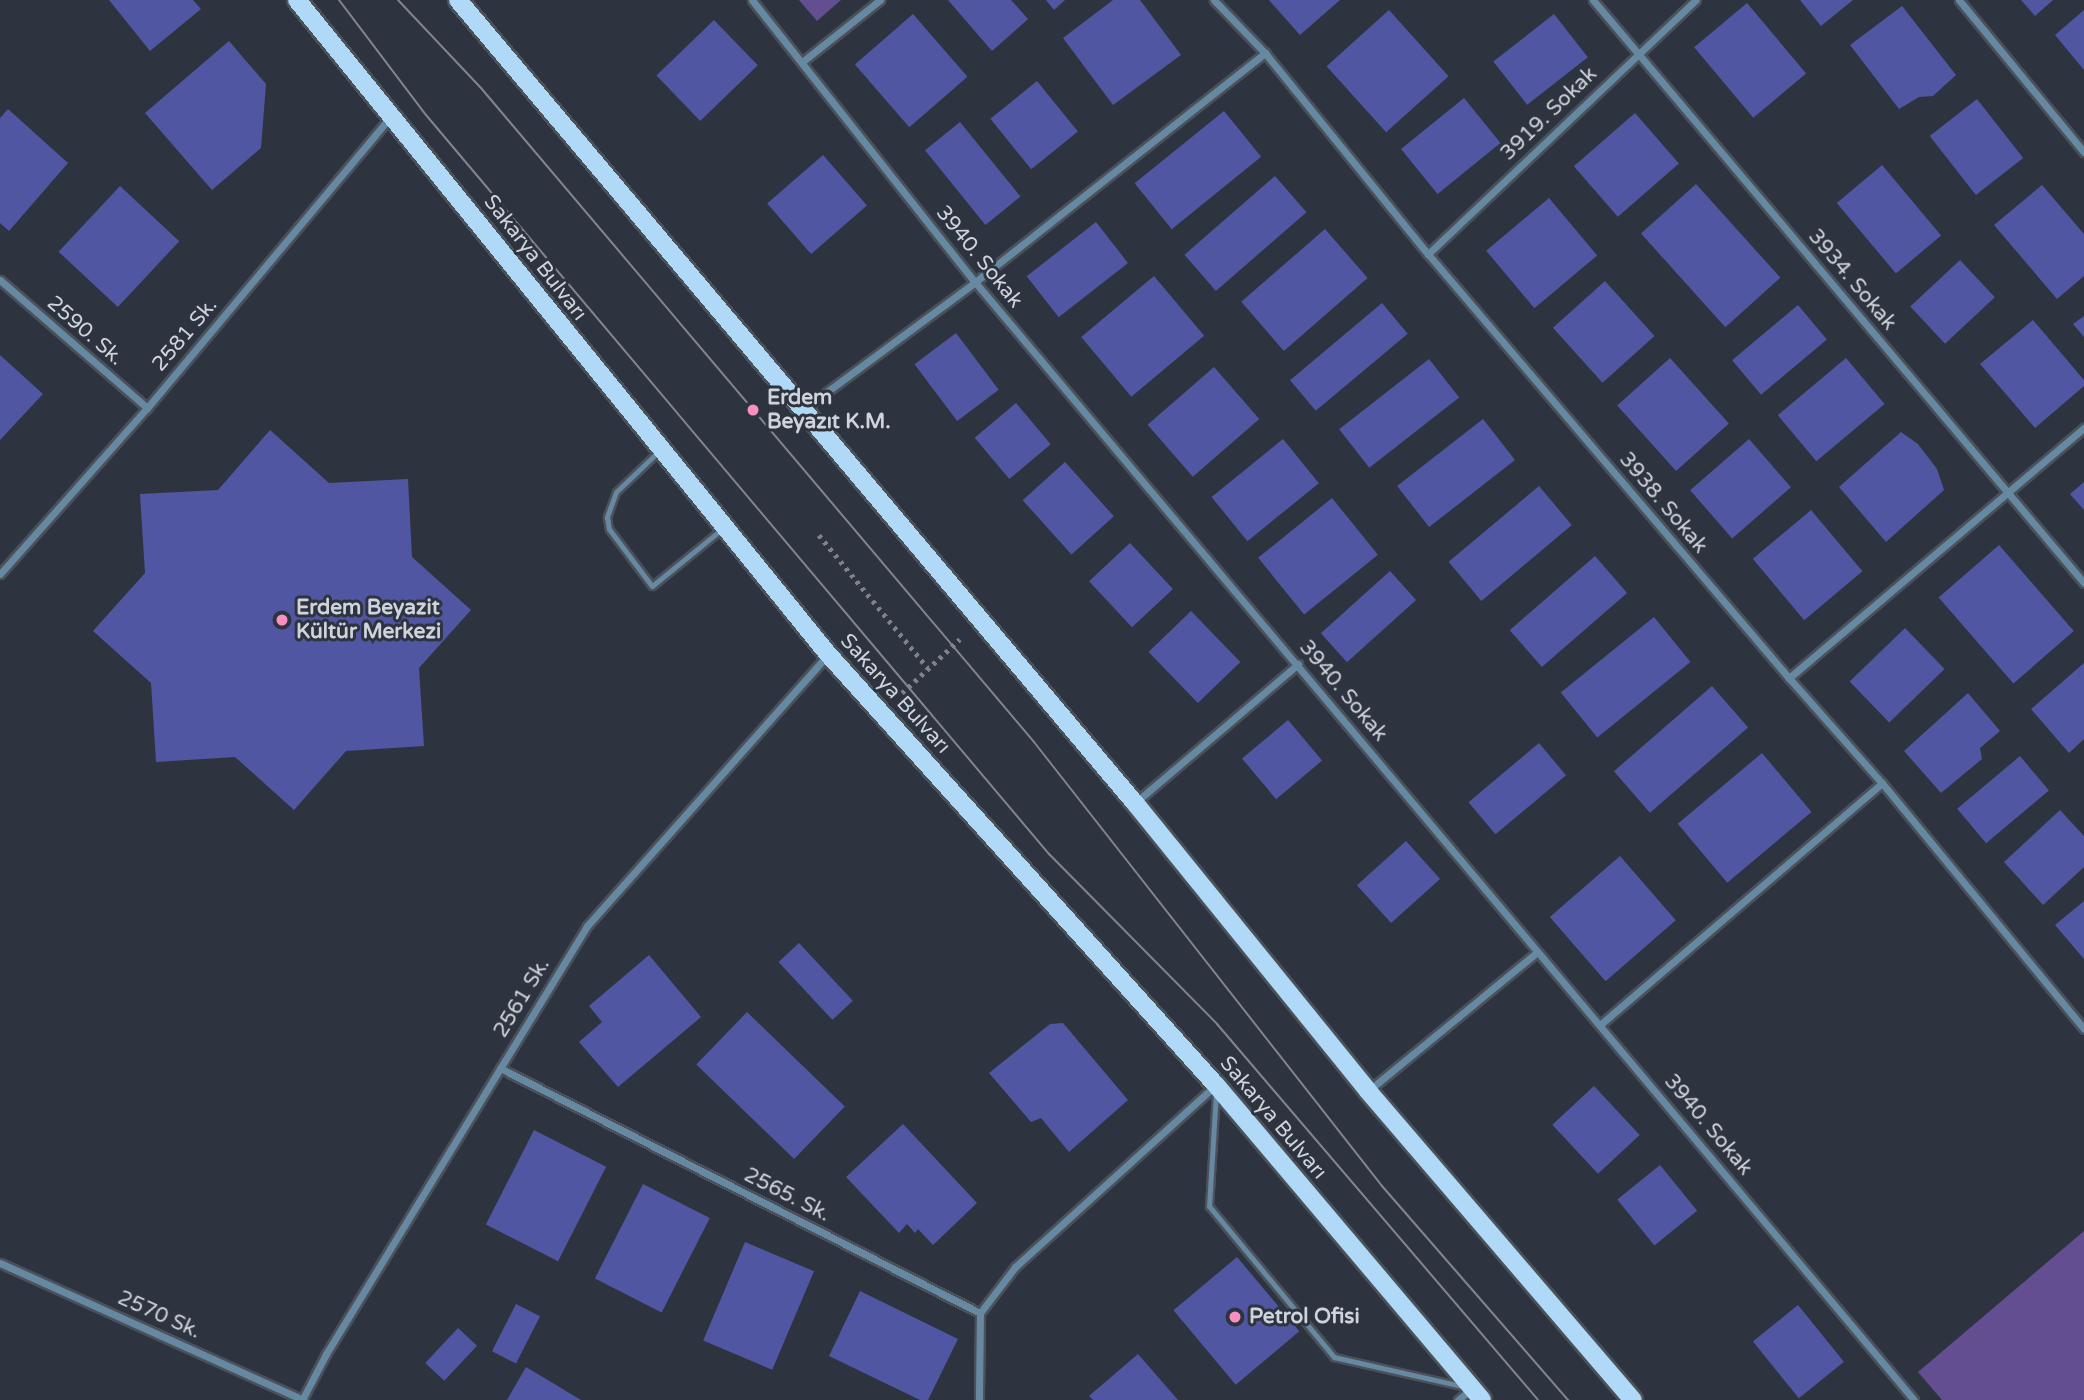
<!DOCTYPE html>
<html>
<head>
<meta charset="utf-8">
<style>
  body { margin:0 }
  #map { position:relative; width:2084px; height:1400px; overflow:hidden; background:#2d343f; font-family:"Varela Round",sans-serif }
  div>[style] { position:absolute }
  .green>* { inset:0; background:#634e92 }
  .building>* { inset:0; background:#5056a2; transform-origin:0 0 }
  .path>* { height:4.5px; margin-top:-2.25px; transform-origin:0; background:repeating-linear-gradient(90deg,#7d828c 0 3.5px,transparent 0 8.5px) }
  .roads { filter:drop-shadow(2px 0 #4a515b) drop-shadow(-2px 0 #4a515b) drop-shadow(0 2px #4a515b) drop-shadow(0 -2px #4a515b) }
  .lane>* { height:5px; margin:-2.5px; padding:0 2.5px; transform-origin:2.5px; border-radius:2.5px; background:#6688a1 }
  .street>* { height:7px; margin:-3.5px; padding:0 3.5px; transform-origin:3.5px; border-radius:3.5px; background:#6688a1 }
  .primary>* { height:18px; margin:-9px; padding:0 9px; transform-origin:9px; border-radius:9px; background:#afd9f7 }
  .tram>* { height:2px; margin:-1px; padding:0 1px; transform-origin:1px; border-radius:1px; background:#80858f }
  .dots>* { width:19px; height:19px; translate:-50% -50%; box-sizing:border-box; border:4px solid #2d343f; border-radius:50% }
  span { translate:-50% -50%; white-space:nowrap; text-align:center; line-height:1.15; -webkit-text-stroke:6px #2d343f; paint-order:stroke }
  .street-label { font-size:21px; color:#cfd3db }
  .poi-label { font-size:21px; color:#cfd3db; font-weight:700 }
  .left { translate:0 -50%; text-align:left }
</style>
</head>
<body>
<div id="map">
  <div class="green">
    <i style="clip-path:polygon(799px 0,841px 0,817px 21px)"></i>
    <i style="clip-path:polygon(2084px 1231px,2084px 1400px,1942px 1400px,1918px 1372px)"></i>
  </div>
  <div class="building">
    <i style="clip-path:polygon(109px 0,193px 0,201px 9px,150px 51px)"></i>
    <i style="clip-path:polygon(948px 0,1011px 0,1028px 19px,992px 51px)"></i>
    <i style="clip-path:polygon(1046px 0,1065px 0,1054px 10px)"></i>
    <i style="clip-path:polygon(1113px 0,1140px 0,1181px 55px,1113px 105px,1063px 38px)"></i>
    <i style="clip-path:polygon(1269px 0,1340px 0,1300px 35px)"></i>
    <i style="clip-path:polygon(1800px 0,1853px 0,1821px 26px)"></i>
    <i style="clip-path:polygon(2021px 0,2053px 0,2035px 16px)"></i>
    <i style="left:1747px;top:3px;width:92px;height:69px;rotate:50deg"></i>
    <i style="clip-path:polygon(1902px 6px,1956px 75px,1933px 96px,1919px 97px,1899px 109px,1850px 45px)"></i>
    <i style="left:1389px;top:10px;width:89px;height:84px;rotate:48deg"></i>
    <i style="clip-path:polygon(2084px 10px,2084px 70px,2055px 35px)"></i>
    <i style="left:913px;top:14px;width:83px;height:77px;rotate:49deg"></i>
    <i style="left:1554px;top:14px;width:55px;height:77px;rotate:52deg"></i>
    <i style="left:714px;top:20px;width:63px;height:80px;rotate:46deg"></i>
    <i style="clip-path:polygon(229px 41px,266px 84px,261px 148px,212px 190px,145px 113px)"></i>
    <i style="left:1037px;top:81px;width:65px;height:60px;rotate:51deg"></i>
    <i style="left:1464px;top:98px;width:58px;height:81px;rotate:51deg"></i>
    <i style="left:1977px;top:99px;width:75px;height:60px;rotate:52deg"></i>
    <i style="clip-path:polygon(8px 109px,68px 163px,9px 231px,0 223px,0 118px)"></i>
    <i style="left:1224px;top:111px;width:59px;height:115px;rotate:51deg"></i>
    <i style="left:1635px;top:113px;width:67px;height:81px;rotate:49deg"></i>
    <i style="left:960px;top:122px;width:96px;height:45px;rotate:51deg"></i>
    <i style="left:823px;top:155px;width:67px;height:74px;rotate:49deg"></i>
    <i style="left:1882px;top:165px;width:92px;height:59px;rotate:50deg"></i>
    <i style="left:1275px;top:176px;width:48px;height:120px;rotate:49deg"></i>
    <i style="left:1696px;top:184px;width:126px;height:74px;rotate:48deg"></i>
    <i style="clip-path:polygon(2042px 185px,2084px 234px,2084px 276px,2057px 299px,1994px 225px)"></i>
    <i style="left:120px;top:186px;width:81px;height:90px;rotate:43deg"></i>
    <i style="left:1549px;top:198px;width:75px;height:82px;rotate:50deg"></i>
    <i style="left:1096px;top:222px;width:52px;height:88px;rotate:52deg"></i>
    <i style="left:1325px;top:229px;width:65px;height:111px;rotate:49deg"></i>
    <i style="left:1960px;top:260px;width:51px;height:68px;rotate:47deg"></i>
    <i style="left:1154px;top:276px;width:78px;height:95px;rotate:50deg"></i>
    <i style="left:1605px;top:281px;width:74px;height:70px;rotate:48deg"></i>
    <i style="left:1382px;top:303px;width:40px;height:120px;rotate:50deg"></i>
    <i style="left:1798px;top:305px;width:45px;height:86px;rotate:50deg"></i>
    <i style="clip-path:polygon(2084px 316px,2084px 337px,2073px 324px)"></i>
    <i style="clip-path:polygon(2033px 320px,2084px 380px,2084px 386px,2035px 428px,1980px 364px)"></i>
    <i style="left:956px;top:333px;width:71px;height:52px;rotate:53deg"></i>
    <i style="clip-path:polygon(0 355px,43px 394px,0 440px)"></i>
    <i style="left:1670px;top:358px;width:88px;height:71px;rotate:48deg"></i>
    <i style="left:1846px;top:358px;width:60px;height:89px;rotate:50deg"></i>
    <i style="left:1429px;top:359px;width:49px;height:114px;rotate:52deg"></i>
    <i style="left:1214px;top:367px;width:69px;height:88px;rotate:49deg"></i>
    <i style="left:1016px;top:403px;width:54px;height:54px;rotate:50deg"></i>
    <i style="left:1483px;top:419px;width:52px;height:109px;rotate:52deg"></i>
    <i style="clip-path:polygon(270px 430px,329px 483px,408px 479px,412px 557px,471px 610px,419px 668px,424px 746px,346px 751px,294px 810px,235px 757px,156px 762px,151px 683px,93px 631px,145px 573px,140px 494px,218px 490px)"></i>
    <i style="clip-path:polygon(1901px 432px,1918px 444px,1937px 469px,1944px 490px,1886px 542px,1839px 487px)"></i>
    <i style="left:1283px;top:439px;width:57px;height:92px;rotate:51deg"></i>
    <i style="left:1749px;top:439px;width:64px;height:78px;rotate:49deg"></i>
    <i style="left:1065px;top:462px;width:73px;height:57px;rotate:48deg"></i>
    <i style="clip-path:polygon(2084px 482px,2084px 510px,2070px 494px)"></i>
    <i style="left:1539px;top:486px;width:51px;height:118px;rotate:50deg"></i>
    <i style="left:1332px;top:498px;width:73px;height:95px;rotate:51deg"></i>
    <i style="left:1811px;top:510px;width:80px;height:76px;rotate:50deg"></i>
    <i style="left:1130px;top:543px;width:63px;height:56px;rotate:47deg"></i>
    <i style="left:1999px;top:545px;width:114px;height:80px;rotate:49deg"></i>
    <i style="left:1595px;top:556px;width:49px;height:113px;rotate:49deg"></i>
    <i style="left:1390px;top:571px;width:39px;height:93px;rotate:48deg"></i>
    <i style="left:1191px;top:611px;width:71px;height:59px;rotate:46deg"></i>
    <i style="left:1654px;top:617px;width:58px;height:120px;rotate:51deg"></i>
    <i style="left:1905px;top:628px;width:57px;height:77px;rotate:46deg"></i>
    <i style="clip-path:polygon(2084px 663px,2084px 739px,2069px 753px,2031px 709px)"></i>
    <i style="left:1712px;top:686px;width:55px;height:130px;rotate:49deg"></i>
    <i style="clip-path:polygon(1968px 693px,2000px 731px,1980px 748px,1982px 759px,1941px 793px,1904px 751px)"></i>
    <i style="left:1288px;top:720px;width:53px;height:60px;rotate:50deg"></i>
    <i style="left:1539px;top:743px;width:42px;height:92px;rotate:50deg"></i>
    <i style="left:1762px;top:753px;width:77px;height:110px;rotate:50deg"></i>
    <i style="left:2020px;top:756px;width:45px;height:82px;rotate:50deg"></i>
    <i style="clip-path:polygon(2060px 810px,2084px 836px,2084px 867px,2043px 905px,2004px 862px)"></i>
    <i style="left:1406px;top:841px;width:51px;height:66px;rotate:48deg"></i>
    <i style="left:1620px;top:856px;width:85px;height:93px;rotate:49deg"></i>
    <i style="clip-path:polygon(2084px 901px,2084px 959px,2055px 925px)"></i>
    <i style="left:799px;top:943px;width:79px;height:28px;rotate:47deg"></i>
    <i style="clip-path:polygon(649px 955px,701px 1017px,618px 1087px,579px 1042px,602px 1022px,589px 1006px)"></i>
    <i style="left:747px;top:1012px;width:136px;height:73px;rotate:44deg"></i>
    <i style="clip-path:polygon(1063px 1023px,1128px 1100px,1069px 1152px,1041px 1118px,1031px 1122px,989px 1073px,1050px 1024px)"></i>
    <i style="left:1594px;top:1086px;width:67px;height:57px;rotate:47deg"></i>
    <i style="clip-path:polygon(903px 1124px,977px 1203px,933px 1245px,918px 1229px,915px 1233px,907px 1224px,899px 1233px,846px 1177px)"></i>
    <i style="left:534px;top:1130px;width:81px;height:106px;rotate:27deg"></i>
    <i style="left:1660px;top:1165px;width:59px;height:55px;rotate:51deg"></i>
    <i style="left:643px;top:1184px;width:75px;height:106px;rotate:27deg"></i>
    <i style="left:745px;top:1242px;width:75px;height:107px;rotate:23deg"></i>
    <i style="left:1237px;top:1257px;width:97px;height:83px;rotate:50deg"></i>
    <i style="clip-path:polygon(860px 1291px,958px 1339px,928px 1400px,920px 1400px,829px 1356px)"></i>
    <i style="left:516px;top:1304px;width:27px;height:53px;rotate:27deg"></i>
    <i style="left:1798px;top:1305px;width:73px;height:58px;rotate:51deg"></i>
    <i style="left:458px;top:1328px;width:26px;height:48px;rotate:43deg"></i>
    <i style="clip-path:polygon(1138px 1354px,1178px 1400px,1093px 1400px,1089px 1396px)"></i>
    <i style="clip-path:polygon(526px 1367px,581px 1400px,507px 1400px)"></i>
  </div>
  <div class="path">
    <i style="left:819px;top:535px;width:172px;rotate:50.7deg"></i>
    <i style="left:902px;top:693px;width:79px;rotate:-43deg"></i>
  </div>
  <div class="roads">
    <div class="lane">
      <i style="left:659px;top:451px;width:59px;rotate:136.4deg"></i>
      <i style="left:616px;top:492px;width:27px;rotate:110deg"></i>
      <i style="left:607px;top:517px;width:12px;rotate:81deg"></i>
      <i style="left:609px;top:529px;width:71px;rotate:53deg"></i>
      <i style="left:652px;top:586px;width:90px;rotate:-39.2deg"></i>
      <i style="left:1216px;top:1092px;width:114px;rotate:93.5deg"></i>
      <i style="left:1209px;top:1206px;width:196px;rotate:50.4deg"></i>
      <i style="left:1334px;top:1357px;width:131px;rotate:12.8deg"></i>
    </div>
    <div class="street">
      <i style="left:752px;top:0;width:360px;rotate:51.7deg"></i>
      <i style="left:975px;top:282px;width:1460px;rotate:49.97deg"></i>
      <i style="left:1214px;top:0;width:74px;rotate:46.1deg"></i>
      <i style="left:1265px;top:53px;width:259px;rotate:51deg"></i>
      <i style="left:1428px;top:254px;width:557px;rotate:49.59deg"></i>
      <i style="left:1789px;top:678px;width:140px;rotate:48.5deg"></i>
      <i style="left:1882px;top:783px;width:318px;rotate:50.6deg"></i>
      <i style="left:1593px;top:0;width:762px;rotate:49.9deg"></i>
      <i style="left:1959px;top:0;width:197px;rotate:50.6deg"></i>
      <i style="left:802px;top:62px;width:100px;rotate:-38.5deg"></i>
      <i style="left:1428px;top:254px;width:369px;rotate:-43.5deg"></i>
      <i style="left:0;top:280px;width:195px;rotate:41deg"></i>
      <i style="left:805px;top:408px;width:212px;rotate:-36.5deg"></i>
      <i style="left:975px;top:282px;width:370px;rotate:-38.3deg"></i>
      <i style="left:0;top:574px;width:222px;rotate:-48.5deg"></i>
      <i style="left:147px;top:408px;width:379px;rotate:-50.1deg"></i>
      <i style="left:1789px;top:678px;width:387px;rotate:-40.3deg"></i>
      <i style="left:1136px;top:802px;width:213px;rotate:-40.4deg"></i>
      <i style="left:1601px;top:1024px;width:370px;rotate:-40.6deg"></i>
      <i style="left:500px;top:1068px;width:539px;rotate:27.04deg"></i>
      <i style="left:980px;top:1313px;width:87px;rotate:90.7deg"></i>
      <i style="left:1368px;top:1091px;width:219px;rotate:-39.4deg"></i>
      <i style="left:0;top:1263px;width:333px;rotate:24.3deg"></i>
      <i style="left:980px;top:1313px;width:58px;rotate:-52.7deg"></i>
      <i style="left:1015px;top:1267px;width:271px;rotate:-42.2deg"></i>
      <i style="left:302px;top:1400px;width:52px;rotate:-62.4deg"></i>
      <i style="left:326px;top:1354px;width:501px;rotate:-58.62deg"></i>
      <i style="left:587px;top:926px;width:363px;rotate:-48.4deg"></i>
      <i style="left:1458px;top:1400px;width:17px;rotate:-40deg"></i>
    </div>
    <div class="primary">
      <i style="left:297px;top:0;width:842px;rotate:50.93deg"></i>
      <i style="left:828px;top:654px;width:580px;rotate:48.01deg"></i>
      <i style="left:1216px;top:1085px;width:412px;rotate:49.8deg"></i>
      <i style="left:458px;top:0;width:1050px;rotate:49.87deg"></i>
      <i style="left:1135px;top:803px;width:370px;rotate:51deg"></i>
      <i style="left:1368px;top:1091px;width:407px;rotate:49.4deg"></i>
    </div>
  </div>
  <div class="tram">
    <i style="left:339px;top:0;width:144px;rotate:52.9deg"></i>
    <i style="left:426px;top:115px;width:967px;rotate:49.87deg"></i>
    <i style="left:1049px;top:854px;width:239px;rotate:45.3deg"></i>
    <i style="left:1217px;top:1024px;width:494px;rotate:49.5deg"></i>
    <i style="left:398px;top:0;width:121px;rotate:46.7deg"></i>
    <i style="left:481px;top:88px;width:856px;rotate:49.78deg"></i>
    <i style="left:1034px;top:742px;width:564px;rotate:51.91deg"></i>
    <i style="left:1382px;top:1186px;width:284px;rotate:49deg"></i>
  </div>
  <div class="dots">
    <i style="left:753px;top:410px;background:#fc8fc1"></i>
    <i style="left:282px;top:620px;background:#fc8fc1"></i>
    <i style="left:1235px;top:1317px;background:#fc8fc1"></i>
  </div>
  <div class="street-label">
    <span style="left:1549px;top:114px;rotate:-44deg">3919. Sokak</span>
    <span style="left:979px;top:257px;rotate:51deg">3940. Sokak</span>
    <span style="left:535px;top:258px;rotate:52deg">Sakarya Bulvarı</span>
    <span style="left:1852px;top:280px;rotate:50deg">3934. Sokak</span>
    <span style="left:85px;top:331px;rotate:41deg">2590. Sk.</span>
    <span style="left:185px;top:335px;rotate:-50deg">2581 Sk.</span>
    <span style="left:1663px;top:503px;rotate:50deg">3938. Sokak</span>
    <span style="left:1343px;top:691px;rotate:50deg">3940. Sokak</span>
    <span style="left:895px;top:694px;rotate:48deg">Sakarya Bulvarı</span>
    <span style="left:522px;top:998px;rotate:-59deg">2561 Sk.</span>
    <span style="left:1273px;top:1118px;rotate:50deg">Sakarya Bulvarı</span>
    <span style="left:1708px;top:1125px;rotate:50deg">3940. Sokak</span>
    <span style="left:787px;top:1195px;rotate:27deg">2565. Sk.</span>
    <span style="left:159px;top:1315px;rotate:24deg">2570 Sk.</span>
  </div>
  <div class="poi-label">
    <span class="left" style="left:767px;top:410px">Erdem<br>Beyazıt K.M.</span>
    <span class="left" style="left:296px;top:620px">Erdem Beyazit<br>Kültür Merkezi</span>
    <span class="left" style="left:1249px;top:1317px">Petrol Ofisi</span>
  </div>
</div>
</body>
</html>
